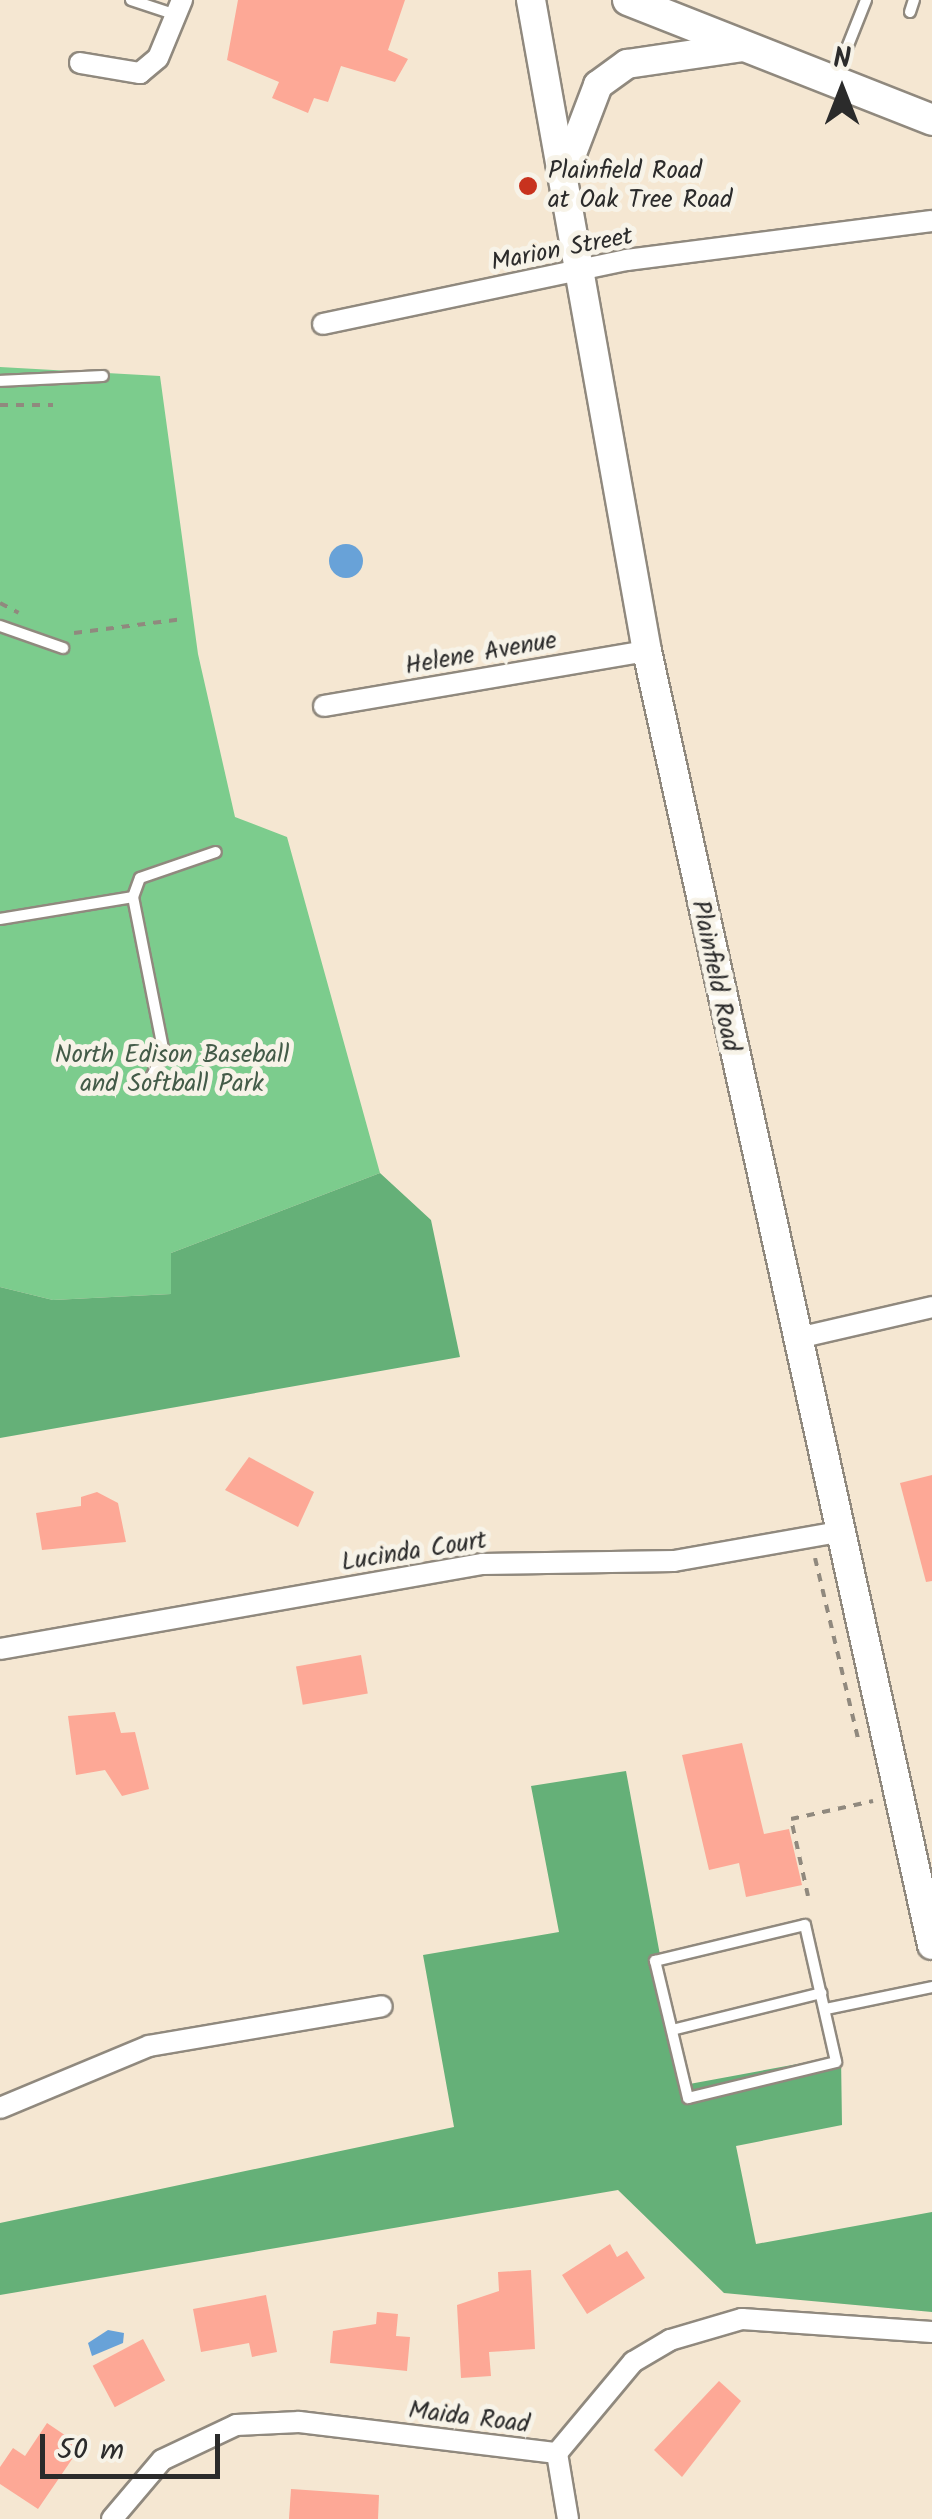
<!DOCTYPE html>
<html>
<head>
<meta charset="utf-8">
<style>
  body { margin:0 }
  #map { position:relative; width:932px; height:2519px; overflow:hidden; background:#f5e7d2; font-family:Kalam,sans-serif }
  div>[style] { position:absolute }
  .green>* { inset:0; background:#7ccc8d }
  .forest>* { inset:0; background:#65b078 }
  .water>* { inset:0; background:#68a2d8 }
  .round { border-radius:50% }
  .building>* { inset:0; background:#fda896; transform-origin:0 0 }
  .path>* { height:4px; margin-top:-2px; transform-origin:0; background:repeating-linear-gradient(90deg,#90897e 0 8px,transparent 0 16px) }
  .roads { filter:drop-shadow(2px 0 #90897e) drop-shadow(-2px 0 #90897e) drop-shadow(0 2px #90897e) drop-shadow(0 -2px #90897e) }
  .service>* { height:10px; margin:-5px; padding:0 5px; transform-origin:5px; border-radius:5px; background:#fff }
  .minor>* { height:20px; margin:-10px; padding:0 10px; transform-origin:10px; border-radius:10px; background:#fff }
  .tertiary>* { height:28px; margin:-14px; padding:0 14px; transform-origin:14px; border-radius:14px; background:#fff }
  .secondary>* { height:30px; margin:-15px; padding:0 15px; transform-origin:15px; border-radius:15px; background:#fff }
  .dots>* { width:28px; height:28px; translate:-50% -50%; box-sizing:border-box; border:5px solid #f7f3e8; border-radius:50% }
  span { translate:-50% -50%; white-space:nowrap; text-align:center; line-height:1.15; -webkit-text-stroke:10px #f7f3e8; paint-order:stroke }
  .poi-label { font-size:25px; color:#2b2b2b }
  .left { translate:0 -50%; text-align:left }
  .street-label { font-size:25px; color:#2b2b2b }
  .park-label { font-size:25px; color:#435b48 }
  .north { position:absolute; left:792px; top:40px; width:100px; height:100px; -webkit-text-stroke:8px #f7f3e8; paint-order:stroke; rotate:0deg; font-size:28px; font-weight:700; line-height:40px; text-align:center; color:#2b2b2b }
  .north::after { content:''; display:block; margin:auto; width:35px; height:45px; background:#2b2b2b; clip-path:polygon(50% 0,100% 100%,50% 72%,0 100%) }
  .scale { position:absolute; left:40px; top:2434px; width:180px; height:45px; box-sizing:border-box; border:5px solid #2b2b2b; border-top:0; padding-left:12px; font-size:30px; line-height:35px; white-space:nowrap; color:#2b2b2b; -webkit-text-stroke:8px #f7f3e8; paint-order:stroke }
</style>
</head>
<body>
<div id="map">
  <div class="green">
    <i style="clip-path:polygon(0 367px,160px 376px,198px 654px,235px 817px,287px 837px,380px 1173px,171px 1253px,171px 1294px,53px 1300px,0 1287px)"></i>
  </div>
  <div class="forest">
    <i style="clip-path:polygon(380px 1173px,431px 1220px,460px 1357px,0 1438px,0 1287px,53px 1300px,171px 1294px,171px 1253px)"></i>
    <i style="clip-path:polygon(626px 1771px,684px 2085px,841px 2056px,842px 2125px,736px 2146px,756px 2244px,932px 2212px,932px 2312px,724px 2293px,618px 2190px,0 2295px,0 2223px,454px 2127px,423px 1955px,559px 1932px,531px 1786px)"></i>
  </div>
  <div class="water">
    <i class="round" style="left:329px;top:544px;width:34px;height:34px"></i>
    <i style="clip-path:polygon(108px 2330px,124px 2333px,123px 2343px,92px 2356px,88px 2343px)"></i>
  </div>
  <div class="building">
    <i style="clip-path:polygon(238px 0,405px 0,388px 50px,408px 59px,395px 82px,341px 66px,328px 102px,314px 98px,308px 113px,272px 98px,279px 82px,227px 60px)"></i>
    <i style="clip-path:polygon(249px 1457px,314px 1492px,298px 1527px,225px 1490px)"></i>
    <i style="clip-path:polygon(932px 1475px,932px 1581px,926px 1582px,900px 1483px)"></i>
    <i style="clip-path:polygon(97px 1492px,118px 1503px,126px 1542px,42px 1550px,36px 1513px,81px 1506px,81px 1497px)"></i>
    <i style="left:361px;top:1655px;width:39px;height:66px;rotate:80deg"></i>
    <i style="clip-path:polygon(115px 1712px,121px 1733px,135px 1732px,149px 1789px,122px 1796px,105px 1770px,76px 1775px,68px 1716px)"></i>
    <i style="clip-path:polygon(742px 1743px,764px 1834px,789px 1829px,802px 1885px,746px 1897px,739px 1863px,709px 1870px,682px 1755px)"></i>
    <i style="clip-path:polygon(610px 2244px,617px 2257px,627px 2251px,645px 2278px,587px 2314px,562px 2275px)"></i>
    <i style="clip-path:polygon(531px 2270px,535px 2349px,489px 2352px,491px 2376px,461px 2378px,457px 2305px,499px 2291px,498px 2272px)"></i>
    <i style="clip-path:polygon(266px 2295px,277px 2352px,252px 2357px,249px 2343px,201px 2352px,193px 2309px)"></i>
    <i style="clip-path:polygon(377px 2312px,398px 2314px,396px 2336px,410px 2337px,407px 2371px,330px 2363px,333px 2331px,376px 2324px)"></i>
    <i style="left:143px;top:2339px;width:47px;height:57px;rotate:62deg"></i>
    <i style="clip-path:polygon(719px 2381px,741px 2401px,682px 2477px,654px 2450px)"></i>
    <i style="clip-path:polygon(47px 2423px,81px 2446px,38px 2509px,0 2484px,0 2467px,13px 2448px,25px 2456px)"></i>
    <i style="clip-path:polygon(291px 2489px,379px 2495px,378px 2519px,289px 2519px)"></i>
  </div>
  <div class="path">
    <i style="left:0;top:405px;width:53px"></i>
    <i style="left:0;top:603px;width:21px;rotate:28deg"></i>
    <i style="left:74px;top:633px;width:110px;rotate:-7.3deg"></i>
    <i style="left:815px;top:1558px;width:185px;rotate:76.6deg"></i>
    <i style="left:808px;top:1896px;width:79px;rotate:-102.4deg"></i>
    <i style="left:791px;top:1819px;width:84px;rotate:-12.4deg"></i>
  </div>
  <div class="roads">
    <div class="service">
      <i style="left:131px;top:0;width:47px;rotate:18.4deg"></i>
      <i style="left:910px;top:12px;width:13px;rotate:-72deg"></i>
      <i style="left:835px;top:78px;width:84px;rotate:-68.3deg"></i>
      <i style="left:0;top:381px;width:103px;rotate:-2.8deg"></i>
      <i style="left:0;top:626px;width:67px;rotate:19.2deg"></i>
      <i style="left:133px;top:897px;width:20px;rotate:-70deg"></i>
      <i style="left:140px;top:878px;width:80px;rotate:-18.9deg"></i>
      <i style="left:0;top:919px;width:135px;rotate:-9.4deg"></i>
      <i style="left:133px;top:897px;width:159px;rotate:78.8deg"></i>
      <i style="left:164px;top:1053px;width:26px;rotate:118deg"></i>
      <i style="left:805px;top:1925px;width:140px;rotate:77.2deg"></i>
      <i style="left:836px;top:2062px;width:152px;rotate:166.3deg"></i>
      <i style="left:688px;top:2098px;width:141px;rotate:-103.5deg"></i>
      <i style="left:655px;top:1961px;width:154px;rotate:-13.5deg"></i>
      <i style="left:826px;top:2009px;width:108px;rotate:-11.7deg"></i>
      <i style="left:672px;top:2030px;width:154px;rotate:-13.9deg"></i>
    </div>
    <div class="minor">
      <i style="left:80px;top:63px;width:61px;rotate:9.5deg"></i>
      <i style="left:140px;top:73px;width:23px;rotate:-40deg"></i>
      <i style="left:158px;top:58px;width:63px;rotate:-67.5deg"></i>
      <i style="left:323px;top:324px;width:311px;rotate:-11.9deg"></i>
      <i style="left:627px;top:260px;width:307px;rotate:-7.3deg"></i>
      <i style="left:324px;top:706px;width:328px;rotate:-9.7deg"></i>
      <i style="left:798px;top:1338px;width:138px;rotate:-13deg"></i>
      <i style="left:0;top:1649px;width:490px;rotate:-10deg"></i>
      <i style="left:483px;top:1564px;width:191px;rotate:-0.9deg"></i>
      <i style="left:674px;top:1561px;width:167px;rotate:-10deg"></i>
      <i style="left:0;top:2108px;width:161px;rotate:-22.6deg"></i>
      <i style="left:149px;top:2046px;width:236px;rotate:-9.7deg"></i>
      <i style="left:112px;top:2519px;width:77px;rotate:-49.7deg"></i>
      <i style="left:162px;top:2460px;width:82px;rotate:-25.3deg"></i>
      <i style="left:236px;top:2425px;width:63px;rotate:-2.7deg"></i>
      <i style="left:299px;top:2422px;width:260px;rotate:6.9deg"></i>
      <i style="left:568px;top:2519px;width:67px;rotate:-99.5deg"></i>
      <i style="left:557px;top:2453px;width:119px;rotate:-50.1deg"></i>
      <i style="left:633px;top:2362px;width:43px;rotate:-30.7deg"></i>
      <i style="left:670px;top:2340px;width:75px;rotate:-16.3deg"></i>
      <i style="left:742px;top:2319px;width:190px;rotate:3.9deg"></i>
    </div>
    <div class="tertiary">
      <i style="left:531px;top:0;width:661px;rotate:79.9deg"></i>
      <i style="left:647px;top:651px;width:1325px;rotate:77.58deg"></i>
      <i style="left:566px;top:169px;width:90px;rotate:-69.1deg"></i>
      <i style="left:598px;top:85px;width:36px;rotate:-36deg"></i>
      <i style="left:627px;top:64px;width:116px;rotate:-8.4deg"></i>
    </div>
    <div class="secondary">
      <i style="left:628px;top:0;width:327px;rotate:21.5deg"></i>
    </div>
  </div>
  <div class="dots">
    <i style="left:528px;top:186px;background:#c8321e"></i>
  </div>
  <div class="poi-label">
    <span class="left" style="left:548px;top:186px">Plainfield Road<br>at Oak Tree Road</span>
  </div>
  <div class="street-label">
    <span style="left:562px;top:250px;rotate:-11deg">Marion Street</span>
    <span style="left:481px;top:654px;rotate:-10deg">Helene Avenue</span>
    <span style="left:715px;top:976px;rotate:78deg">Plainfield Road</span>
    <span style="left:414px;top:1552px;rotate:-9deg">Lucinda Court</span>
    <span style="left:469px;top:2418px;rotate:7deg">Maida Road</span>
  </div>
  <div class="park-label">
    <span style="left:172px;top:1070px">North Edison Baseball<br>and Softball Park</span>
  </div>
  <div class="north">N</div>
  <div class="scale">50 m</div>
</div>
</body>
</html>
